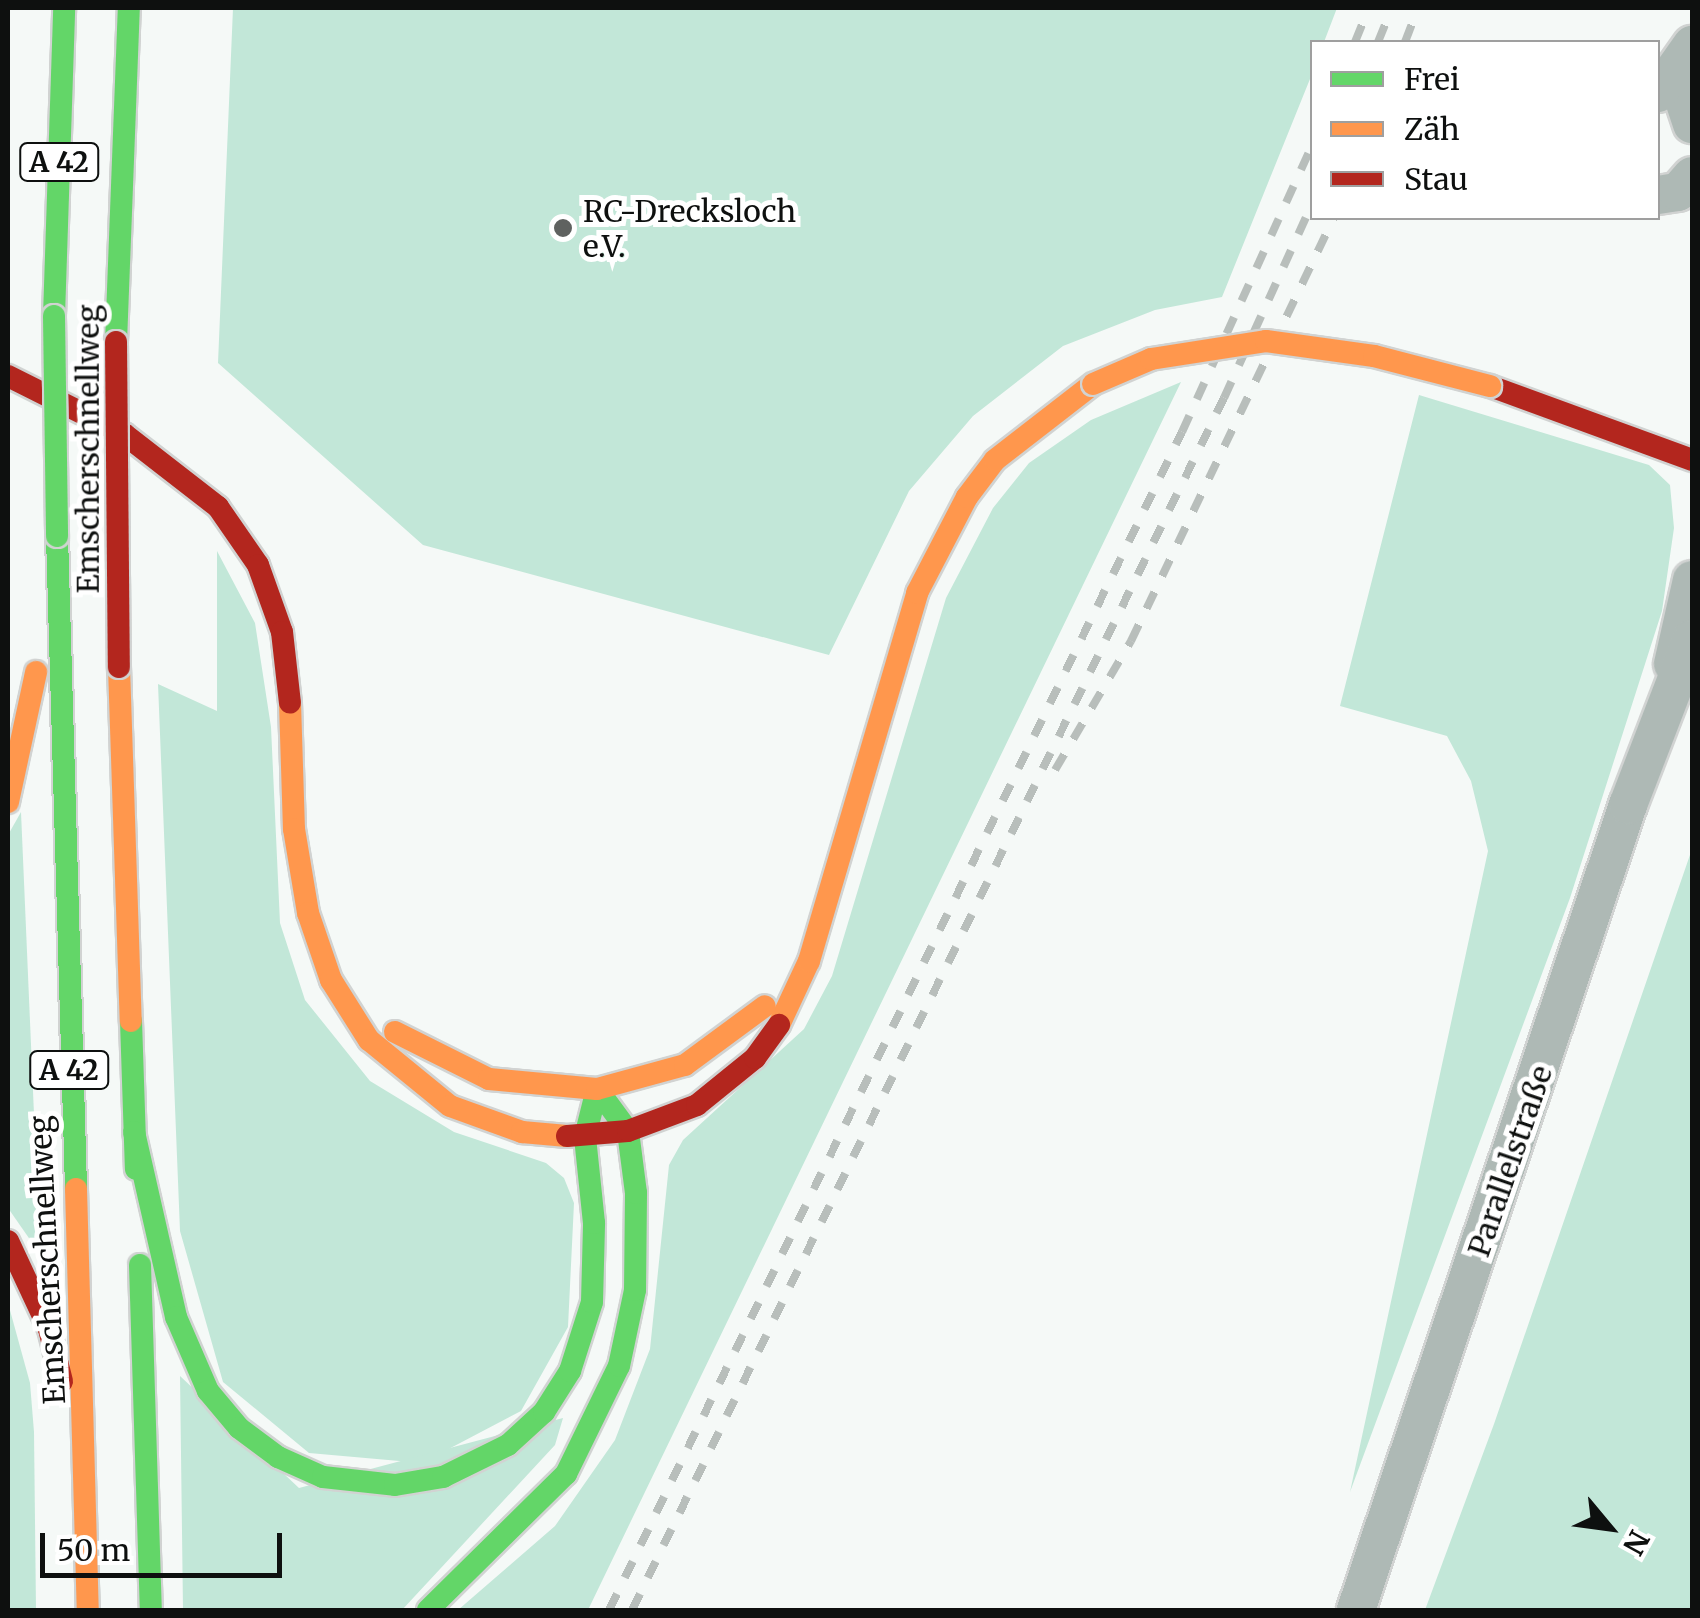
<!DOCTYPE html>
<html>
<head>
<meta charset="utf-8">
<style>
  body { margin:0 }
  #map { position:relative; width:1700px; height:1618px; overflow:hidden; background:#f5f9f7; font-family:Merriweather,serif }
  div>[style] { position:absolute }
  .green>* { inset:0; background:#c2e7d8 }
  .roads { filter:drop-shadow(2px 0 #d1d3d2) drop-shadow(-2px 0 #d1d3d2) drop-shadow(0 2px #d1d3d2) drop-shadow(0 -2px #d1d3d2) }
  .street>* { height:38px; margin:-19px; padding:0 19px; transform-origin:19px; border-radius:19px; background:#aeb9b5 }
  .fast>* { height:22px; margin:-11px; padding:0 11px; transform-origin:11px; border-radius:11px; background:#63d668 }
  .slow>* { height:22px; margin:-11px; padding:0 11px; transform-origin:11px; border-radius:11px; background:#ff974d }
  .jam>* { height:22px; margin:-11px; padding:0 11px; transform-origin:11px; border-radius:11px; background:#b3261e }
  .rail>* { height:8px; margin-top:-4px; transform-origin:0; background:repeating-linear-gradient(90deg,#b8bebb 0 18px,transparent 0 36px) }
  .bridges { filter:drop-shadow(2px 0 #d1d3d2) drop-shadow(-2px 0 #d1d3d2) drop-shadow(0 2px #d1d3d2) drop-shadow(0 -2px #d1d3d2) }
  .fast-bridge>* { height:22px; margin:-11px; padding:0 11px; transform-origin:11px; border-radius:11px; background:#63d668 }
  .slow-bridge>* { height:22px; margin:-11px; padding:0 11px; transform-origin:11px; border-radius:11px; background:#ff974d }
  .jam-bridge>* { height:22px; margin:-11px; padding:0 11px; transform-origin:11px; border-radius:11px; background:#b3261e }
  .dots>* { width:28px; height:28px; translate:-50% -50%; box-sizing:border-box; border:5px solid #fff; border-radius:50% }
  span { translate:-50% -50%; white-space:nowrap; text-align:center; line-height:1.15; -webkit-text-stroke:10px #fff; paint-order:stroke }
  .shield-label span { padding:2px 8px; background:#fff; border:2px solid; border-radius:8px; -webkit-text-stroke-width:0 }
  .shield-label { font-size:28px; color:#0e100f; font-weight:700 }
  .poi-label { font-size:30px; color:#0e100f }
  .left { translate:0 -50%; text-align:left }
  .street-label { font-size:30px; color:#0e100f }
  .frame { position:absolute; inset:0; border:10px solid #0e100f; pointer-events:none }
  .legend { position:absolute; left:1310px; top:40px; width:350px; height:180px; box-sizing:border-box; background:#fff; border:2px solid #9f9f9f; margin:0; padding:12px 18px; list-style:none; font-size:30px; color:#0e100f }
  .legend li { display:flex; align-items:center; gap:20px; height:50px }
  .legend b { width:50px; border:2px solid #9f9f9f }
  .north { position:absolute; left:1560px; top:1478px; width:100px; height:100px; -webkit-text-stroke:8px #fff; paint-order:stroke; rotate:119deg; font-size:28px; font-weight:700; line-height:40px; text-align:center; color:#0e100f }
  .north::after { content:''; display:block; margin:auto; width:35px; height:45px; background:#0e100f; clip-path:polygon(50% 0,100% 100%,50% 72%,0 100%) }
  .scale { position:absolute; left:40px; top:1533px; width:242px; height:45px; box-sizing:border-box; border:5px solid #0e100f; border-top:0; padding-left:12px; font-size:30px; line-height:35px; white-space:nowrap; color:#0e100f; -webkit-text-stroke:8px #fff; paint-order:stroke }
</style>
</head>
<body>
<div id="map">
  <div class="green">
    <i style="clip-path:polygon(233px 8px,1337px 8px,1324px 42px,1312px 42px,1312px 74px,1222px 297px,1155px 310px,1063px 346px,973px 416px,909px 491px,829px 655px,423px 545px,218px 363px)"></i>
    <i style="clip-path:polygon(1181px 382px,588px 1610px,458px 1610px,555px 1526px,615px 1440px,650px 1349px,669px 1165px,683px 1140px,804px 1029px,832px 976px,946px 598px,993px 508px,1029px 463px,1091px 420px)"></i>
    <i style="clip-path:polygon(1419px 395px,1649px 465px,1670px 485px,1674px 528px,1662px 611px,1570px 898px,1350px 1492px,1488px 851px,1471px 781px,1447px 736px,1340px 706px)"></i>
    <i style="clip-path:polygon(217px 551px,255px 623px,271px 727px,280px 923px,305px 1000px,370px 1081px,454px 1132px,546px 1163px,564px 1178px,574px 1203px,568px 1327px,521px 1411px,422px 1463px,309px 1453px,223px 1382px,180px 1231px,158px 684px,217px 711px)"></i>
    <i style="clip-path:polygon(21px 812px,40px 1254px,8px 1208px,8px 835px)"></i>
    <i style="clip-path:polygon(1692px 849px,1692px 1610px,1425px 1610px,1494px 1424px)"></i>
    <i style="clip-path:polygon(8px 1303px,30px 1383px,34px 1432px,36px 1610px,8px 1610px)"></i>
    <i style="clip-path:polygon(180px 1376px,299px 1488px,563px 1418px,555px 1445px,402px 1610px,183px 1610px)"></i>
  </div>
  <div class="roads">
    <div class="street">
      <i style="left:1675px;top:73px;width:54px;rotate:71.6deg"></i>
      <i style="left:1658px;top:93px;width:59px;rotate:-54.7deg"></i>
      <i style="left:1658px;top:195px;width:20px;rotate:-9deg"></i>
      <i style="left:1678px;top:192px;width:21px;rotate:-49deg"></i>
      <i style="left:1673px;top:664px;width:86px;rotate:-77.3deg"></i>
      <i style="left:1356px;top:1610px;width:850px;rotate:-71.33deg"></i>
      <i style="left:1628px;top:805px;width:178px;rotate:-68.9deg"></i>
    </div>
    <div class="fast">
      <i style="left:54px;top:316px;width:308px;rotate:-88.1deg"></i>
      <i style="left:116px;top:342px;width:334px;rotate:-87.8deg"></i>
      <i style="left:57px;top:536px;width:653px;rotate:88.33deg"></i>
      <i style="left:131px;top:1021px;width:148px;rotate:88.1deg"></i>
      <i style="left:134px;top:1132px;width:190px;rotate:77.2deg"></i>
      <i style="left:176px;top:1317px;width:81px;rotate:66.6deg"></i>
      <i style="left:208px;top:1391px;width:48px;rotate:50deg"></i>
      <i style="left:239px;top:1428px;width:49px;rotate:36.6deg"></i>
      <i style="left:278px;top:1457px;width:49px;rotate:24deg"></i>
      <i style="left:323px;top:1477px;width:72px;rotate:6.3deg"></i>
      <i style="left:395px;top:1485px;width:49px;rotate:-9.5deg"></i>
      <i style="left:443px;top:1477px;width:72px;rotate:-26.2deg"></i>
      <i style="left:508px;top:1445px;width:49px;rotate:-42.5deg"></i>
      <i style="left:544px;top:1412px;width:49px;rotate:-57.6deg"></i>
      <i style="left:570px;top:1371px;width:72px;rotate:-72.3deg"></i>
      <i style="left:592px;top:1302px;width:79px;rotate:-88.5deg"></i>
      <i style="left:594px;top:1223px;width:86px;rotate:-96deg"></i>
      <i style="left:585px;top:1137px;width:49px;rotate:-76deg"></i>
      <i style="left:140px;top:1265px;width:345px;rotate:88.2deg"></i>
      <i style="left:428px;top:1610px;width:194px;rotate:-44.6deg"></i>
      <i style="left:566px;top:1474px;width:120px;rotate:-63.9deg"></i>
      <i style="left:619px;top:1366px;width:78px;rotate:-78.1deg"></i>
      <i style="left:635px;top:1290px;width:97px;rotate:-89.4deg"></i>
      <i style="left:636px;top:1193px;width:63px;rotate:-97.4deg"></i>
      <i style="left:628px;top:1131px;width:52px;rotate:-126.4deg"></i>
    </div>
    <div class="slow">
      <i style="left:119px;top:667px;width:354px;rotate:88.1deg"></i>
      <i style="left:290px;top:703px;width:126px;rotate:88.2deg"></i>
      <i style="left:294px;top:829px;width:85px;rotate:80.5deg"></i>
      <i style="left:308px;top:913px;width:71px;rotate:71.1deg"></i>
      <i style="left:331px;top:980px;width:71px;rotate:57.7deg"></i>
      <i style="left:369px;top:1040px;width:104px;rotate:39.2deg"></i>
      <i style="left:450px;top:1106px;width:77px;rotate:19.9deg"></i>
      <i style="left:522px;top:1132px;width:45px;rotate:5.1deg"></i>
      <i style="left:8px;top:802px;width:133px;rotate:-77.8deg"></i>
      <i style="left:779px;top:1025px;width:71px;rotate:-64.9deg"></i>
      <i style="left:809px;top:961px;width:384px;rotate:-73.6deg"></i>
      <i style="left:917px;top:593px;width:108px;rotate:-62.5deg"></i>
      <i style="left:967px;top:497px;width:46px;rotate:-52.9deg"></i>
      <i style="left:995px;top:460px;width:124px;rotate:-37.8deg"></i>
      <i style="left:395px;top:1032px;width:105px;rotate:26.6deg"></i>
      <i style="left:489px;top:1079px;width:108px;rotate:5.3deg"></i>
      <i style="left:597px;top:1089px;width:91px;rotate:-15.3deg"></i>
      <i style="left:685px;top:1065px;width:99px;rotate:-36.4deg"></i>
      <i style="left:76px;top:1189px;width:421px;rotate:88.4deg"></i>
    </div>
    <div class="jam">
      <i style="left:8px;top:376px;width:130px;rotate:26.6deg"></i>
      <i style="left:124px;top:434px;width:119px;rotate:37.8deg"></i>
      <i style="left:218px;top:507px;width:70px;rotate:55.4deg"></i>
      <i style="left:258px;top:565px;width:71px;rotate:70.3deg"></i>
      <i style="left:282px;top:632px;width:71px;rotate:83.6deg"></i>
      <i style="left:1490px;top:386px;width:215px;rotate:20.1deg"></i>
      <i style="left:567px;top:1136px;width:61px;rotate:-4.7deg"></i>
      <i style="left:628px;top:1131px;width:74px;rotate:-20.6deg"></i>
      <i style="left:697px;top:1105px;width:75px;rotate:-39deg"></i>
      <i style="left:755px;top:1058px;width:41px;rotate:-54deg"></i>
      <i style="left:8px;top:1241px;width:97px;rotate:65deg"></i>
      <i style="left:49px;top:1329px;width:54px;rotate:76deg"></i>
    </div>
  </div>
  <div class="rail">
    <i style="left:1355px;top:42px;width:37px;rotate:-68deg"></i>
    <i style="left:1378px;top:42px;width:37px;rotate:-68deg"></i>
    <i style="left:1405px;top:42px;width:36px;rotate:-69deg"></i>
    <i style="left:1055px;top:770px;width:150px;rotate:-59.5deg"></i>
    <i style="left:1131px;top:641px;width:469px;rotate:-64.4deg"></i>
    <i style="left:609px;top:1610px;width:1310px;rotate:-64.06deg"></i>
    <i style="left:1182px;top:432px;width:315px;rotate:-65.6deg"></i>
    <i style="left:632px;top:1610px;width:1349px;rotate:-63.97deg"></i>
    <i style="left:1224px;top:398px;width:213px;rotate:-65.6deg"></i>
  </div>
  <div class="bridges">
    <div class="fast-bridge">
      <i style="left:54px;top:316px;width:220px;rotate:89.2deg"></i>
    </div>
    <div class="slow-bridge">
      <i style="left:1093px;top:384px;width:63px;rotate:-23.3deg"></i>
      <i style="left:1151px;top:359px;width:116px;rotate:-8.9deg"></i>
      <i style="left:1266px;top:341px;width:109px;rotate:7.9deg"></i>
      <i style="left:1374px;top:356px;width:120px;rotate:14.5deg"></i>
    </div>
    <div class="jam-bridge">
      <i style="left:116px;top:342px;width:325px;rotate:89.5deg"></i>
    </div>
  </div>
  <div class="dots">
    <i style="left:563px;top:228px;background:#5f6260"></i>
  </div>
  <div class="shield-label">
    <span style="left:59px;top:162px">A 42</span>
    <span style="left:69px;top:1070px">A 42</span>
  </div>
  <div class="poi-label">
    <span class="left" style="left:583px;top:228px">RC-Drecksloch<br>e.V.</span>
  </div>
  <div class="street-label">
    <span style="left:88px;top:449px;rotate:-90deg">Emscherschnellweg</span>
    <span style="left:1510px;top:1161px;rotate:-71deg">Parallelstraße</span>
    <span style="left:47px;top:1260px;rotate:-93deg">Emscherschnellweg</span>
  </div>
  <div class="frame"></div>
  <ul class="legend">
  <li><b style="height:12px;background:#63d668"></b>Frei</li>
  <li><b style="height:12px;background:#ff974d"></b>Zäh</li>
  <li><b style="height:12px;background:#b3261e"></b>Stau</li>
  </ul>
  <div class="north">N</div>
  <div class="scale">50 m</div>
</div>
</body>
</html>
